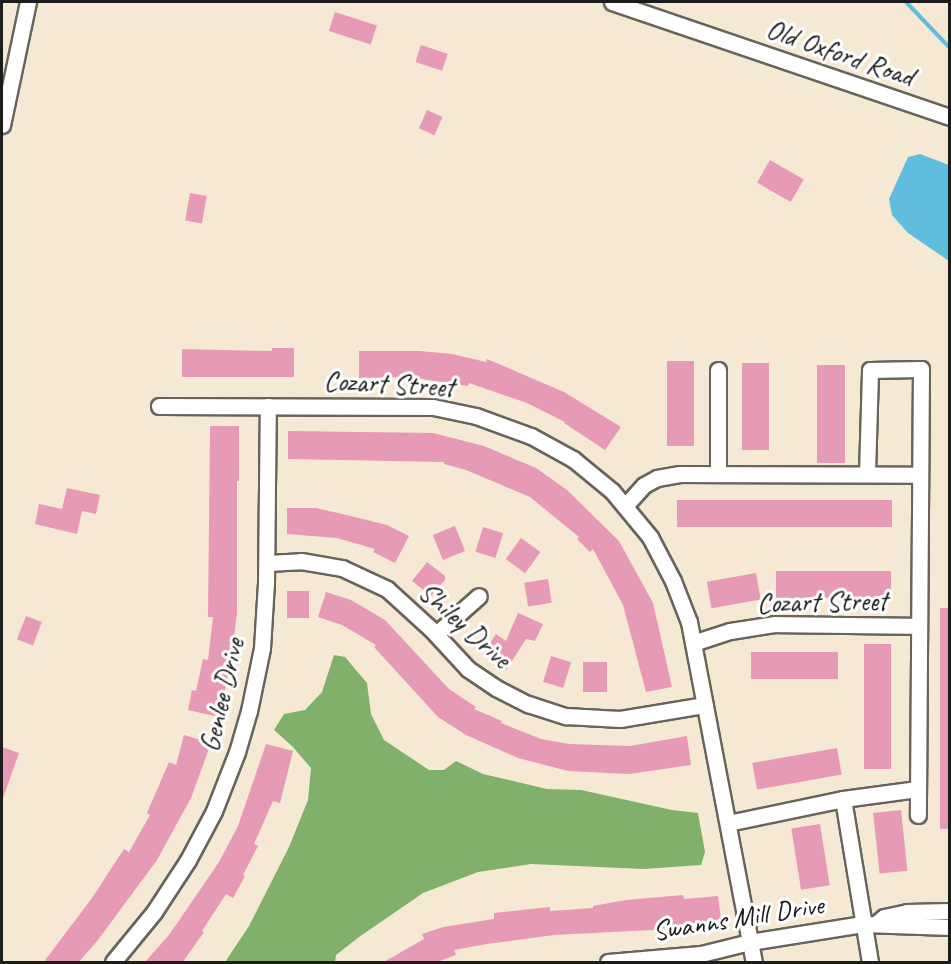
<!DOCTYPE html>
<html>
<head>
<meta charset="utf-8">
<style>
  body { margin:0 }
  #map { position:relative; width:951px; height:964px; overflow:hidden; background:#f5e9d3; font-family:Caveat,sans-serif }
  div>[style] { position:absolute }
  .forest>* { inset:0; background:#81b06a }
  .water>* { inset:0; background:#5fbddd }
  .stream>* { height:4px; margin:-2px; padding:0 2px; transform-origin:2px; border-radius:2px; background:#5fbddd }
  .building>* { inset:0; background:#e69ab5; transform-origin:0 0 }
  .roads { filter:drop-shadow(2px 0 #68645c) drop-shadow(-2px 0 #68645c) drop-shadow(0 2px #68645c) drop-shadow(0 -2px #68645c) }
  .minor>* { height:15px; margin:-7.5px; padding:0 7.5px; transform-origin:7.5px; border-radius:7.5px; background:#fff }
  span { translate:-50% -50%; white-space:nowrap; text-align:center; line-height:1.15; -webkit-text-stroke:6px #fff; paint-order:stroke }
  .street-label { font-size:28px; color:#1c1c1c }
  .frame { position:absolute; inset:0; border:3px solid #1c1c1c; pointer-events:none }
</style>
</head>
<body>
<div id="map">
  <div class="forest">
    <i style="clip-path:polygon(334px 655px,345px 657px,367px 683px,371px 714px,384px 740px,429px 770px,444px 770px,456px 761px,483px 774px,547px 789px,581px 790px,672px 810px,698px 813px,705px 852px,701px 865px,644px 869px,531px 864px,478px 872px,423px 893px,359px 937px,336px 955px,335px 962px,225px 962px,249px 926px,289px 847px,308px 800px,311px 768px,292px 746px,274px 730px,284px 714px,305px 710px,322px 692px)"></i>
  </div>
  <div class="water">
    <i style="clip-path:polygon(920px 154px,949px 165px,949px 261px,908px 233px,892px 215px,889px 199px,908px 157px)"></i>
  </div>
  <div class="stream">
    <i style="left:906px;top:2px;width:64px;rotate:46.3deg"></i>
  </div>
  <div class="building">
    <i style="left:335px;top:12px;width:44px;height:20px;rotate:18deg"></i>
    <i style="left:421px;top:45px;width:28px;height:18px;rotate:18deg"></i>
    <i style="left:427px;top:110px;width:17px;height:20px;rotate:24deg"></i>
    <i style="left:770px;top:160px;width:39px;height:26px;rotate:30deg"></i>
    <i style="left:190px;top:193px;width:17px;height:28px;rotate:10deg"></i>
    <i style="clip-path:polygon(272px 348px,294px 348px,294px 377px,182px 377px,182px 349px,272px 351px)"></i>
    <i style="clip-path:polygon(359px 351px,420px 351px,452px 354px,486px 362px,487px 359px,564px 392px,621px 427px,605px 450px,564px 423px,565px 422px,527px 403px,469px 383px,468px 386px,409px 377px,359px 378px)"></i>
    <i style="left:667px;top:361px;width:27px;height:85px"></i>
    <i style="left:742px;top:363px;width:27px;height:87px"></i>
    <i style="left:817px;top:365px;width:28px;height:98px"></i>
    <i style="clip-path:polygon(210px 426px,239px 426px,239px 481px,237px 481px,237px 613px,231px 663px,219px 717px,188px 710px,192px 690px,196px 691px,203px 659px,208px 660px,213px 617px,208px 617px)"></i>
    <i style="clip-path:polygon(288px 431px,433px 433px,484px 446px,536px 468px,567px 490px,619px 541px,653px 603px,672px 687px,646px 692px,623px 605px,593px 549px,590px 552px,577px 539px,579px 537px,530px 497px,466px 470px,444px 464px,444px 462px,288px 459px)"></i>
    <i style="clip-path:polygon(67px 488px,100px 495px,96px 514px,82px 511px,77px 534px,35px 524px,39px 504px,62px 509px)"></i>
    <i style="left:677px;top:500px;width:215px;height:27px"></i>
    <i style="clip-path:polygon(287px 508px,316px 508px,351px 516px,387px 525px,409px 536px,395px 563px,373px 552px,375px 549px,337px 538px,287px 534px)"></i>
    <i style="left:455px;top:526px;width:27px;height:24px;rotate:68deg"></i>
    <i style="left:483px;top:527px;width:21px;height:26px;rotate:17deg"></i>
    <i style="left:521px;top:538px;width:24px;height:26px;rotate:36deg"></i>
    <i style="clip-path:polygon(427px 562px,445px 576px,445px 580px,431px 596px,412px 581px)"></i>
    <i style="left:776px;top:571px;width:115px;height:27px"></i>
    <i style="left:756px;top:573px;width:27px;height:50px;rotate:80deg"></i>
    <i style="left:548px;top:579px;width:24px;height:24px;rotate:81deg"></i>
    <i style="left:287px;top:591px;width:22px;height:27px"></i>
    <i style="clip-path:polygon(326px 592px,351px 600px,385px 620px,449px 689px,476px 707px,474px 709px,502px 721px,501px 723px,541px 739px,569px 744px,630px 746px,687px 736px,691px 765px,629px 774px,568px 771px,518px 758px,466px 735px,438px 717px,374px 647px,376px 645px,342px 625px,318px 617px)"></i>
    <i style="left:940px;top:608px;width:10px;height:221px"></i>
    <i style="clip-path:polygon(518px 613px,543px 624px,535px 641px,526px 639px,506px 670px,483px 654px,496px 634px,506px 641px)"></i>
    <i style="left:26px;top:616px;width:17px;height:25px;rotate:21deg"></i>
    <i style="left:864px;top:644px;width:27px;height:125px"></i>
    <i style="left:838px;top:652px;width:27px;height:87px;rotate:90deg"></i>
    <i style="left:551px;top:656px;width:21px;height:27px;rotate:17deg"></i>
    <i style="left:583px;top:662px;width:24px;height:30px"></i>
    <i style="clip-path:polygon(184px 735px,211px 743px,191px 798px,157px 860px,98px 940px,78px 963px,43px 963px,92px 898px,124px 849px,129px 852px,150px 815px,147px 813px,169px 762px,176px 765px)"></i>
    <i style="clip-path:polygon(266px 744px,293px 751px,280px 803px,273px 801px,254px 844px,258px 846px,243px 875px,245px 876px,233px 898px,226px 894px,202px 931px,204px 932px,182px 963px,144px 963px,169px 935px,219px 862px,238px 826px)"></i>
    <i style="clip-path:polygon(2px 747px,19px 753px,3px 798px,2px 797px)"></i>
    <i style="left:837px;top:748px;width:27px;height:86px;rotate:80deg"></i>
    <i style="left:901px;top:810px;width:61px;height:28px;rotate:84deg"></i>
    <i style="left:820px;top:824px;width:62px;height:29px;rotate:81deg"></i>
    <i style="clip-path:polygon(683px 895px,684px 899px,718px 896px,721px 919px,652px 930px,554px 935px,487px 944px,454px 950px,456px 955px,434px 963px,382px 963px,424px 939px,422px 934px,443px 927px,494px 919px,494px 913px,550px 907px,550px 911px,593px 908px,593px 906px,626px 900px)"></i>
  </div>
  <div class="roads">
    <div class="minor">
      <i style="left:612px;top:2px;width:357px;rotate:18.8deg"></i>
      <i style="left:2px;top:125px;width:126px;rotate:-78.1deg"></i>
      <i style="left:718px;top:370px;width:103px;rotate:90deg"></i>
      <i style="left:159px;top:406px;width:274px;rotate:0.2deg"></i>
      <i style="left:433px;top:407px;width:44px;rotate:11.8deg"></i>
      <i style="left:476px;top:416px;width:59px;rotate:20deg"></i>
      <i style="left:531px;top:436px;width:48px;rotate:28.7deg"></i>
      <i style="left:573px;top:459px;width:50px;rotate:39.4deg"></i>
      <i style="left:612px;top:491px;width:60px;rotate:50.4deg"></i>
      <i style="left:650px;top:537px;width:50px;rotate:62.4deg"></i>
      <i style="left:673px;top:581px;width:44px;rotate:68.7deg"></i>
      <i style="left:689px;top:622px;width:346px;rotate:79.2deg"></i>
      <i style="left:867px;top:473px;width:103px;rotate:-88.3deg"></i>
      <i style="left:870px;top:370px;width:51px;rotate:-1.1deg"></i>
      <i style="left:921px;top:369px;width:446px;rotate:90.4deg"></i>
      <i style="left:625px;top:506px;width:28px;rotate:-48deg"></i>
      <i style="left:644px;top:485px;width:15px;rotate:-28deg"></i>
      <i style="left:657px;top:478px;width:23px;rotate:-10deg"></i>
      <i style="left:680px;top:474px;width:240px;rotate:0.2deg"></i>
      <i style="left:267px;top:563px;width:34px;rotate:-3deg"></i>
      <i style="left:301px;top:561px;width:42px;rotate:9.7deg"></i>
      <i style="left:342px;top:568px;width:50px;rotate:25deg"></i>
      <i style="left:387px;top:589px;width:59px;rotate:42.3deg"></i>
      <i style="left:431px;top:629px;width:54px;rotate:47.2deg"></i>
      <i style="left:468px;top:669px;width:34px;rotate:34deg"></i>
      <i style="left:496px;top:688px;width:36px;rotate:27deg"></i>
      <i style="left:528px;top:704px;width:40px;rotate:18deg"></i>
      <i style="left:566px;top:716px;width:54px;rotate:3.2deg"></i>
      <i style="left:620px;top:719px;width:86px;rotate:-9.4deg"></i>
      <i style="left:436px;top:634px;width:57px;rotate:-41.5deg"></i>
      <i style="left:693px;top:643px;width:39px;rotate:-18deg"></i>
      <i style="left:730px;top:631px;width:46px;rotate:-8.8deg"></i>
      <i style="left:775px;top:624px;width:144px;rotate:0.8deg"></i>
      <i style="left:843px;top:799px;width:165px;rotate:80.6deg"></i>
      <i style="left:728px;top:823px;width:117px;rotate:-11.8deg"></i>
      <i style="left:843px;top:799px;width:75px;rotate:-7.7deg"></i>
      <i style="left:877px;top:923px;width:9px;rotate:-41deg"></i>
      <i style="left:884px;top:917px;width:24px;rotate:-12deg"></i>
      <i style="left:907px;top:912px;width:43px;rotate:-1.3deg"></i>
      <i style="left:113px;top:962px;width:65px;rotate:-50.6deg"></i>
      <i style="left:154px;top:912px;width:62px;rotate:-56.8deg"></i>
      <i style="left:188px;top:860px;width:55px;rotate:-62deg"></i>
      <i style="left:214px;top:811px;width:63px;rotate:-68.7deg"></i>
      <i style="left:237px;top:752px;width:43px;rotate:-73.7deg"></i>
      <i style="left:249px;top:711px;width:64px;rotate:-78.3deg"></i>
      <i style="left:262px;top:648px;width:65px;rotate:-86.5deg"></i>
      <i style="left:266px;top:583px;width:177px;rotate:-89.4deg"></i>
      <i style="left:608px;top:962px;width:93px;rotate:-4.9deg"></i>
      <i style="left:701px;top:954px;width:50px;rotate:-13.8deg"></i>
      <i style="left:750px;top:942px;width:114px;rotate:-9.1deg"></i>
      <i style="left:863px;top:924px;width:87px;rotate:2deg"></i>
    </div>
  </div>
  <div class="street-label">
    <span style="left:840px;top:53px;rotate:19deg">Old Oxford Road</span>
    <span style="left:389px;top:384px;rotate:3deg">Cozart Street</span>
    <span style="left:822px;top:602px;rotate:-1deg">Cozart Street</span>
    <span style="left:465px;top:625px;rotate:42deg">Shiley Drive</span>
    <span style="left:222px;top:695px;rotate:-77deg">Genlee Drive</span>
    <span style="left:738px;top:918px;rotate:-9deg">Swanns Mill Drive</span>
  </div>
  <div class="frame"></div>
</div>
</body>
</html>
